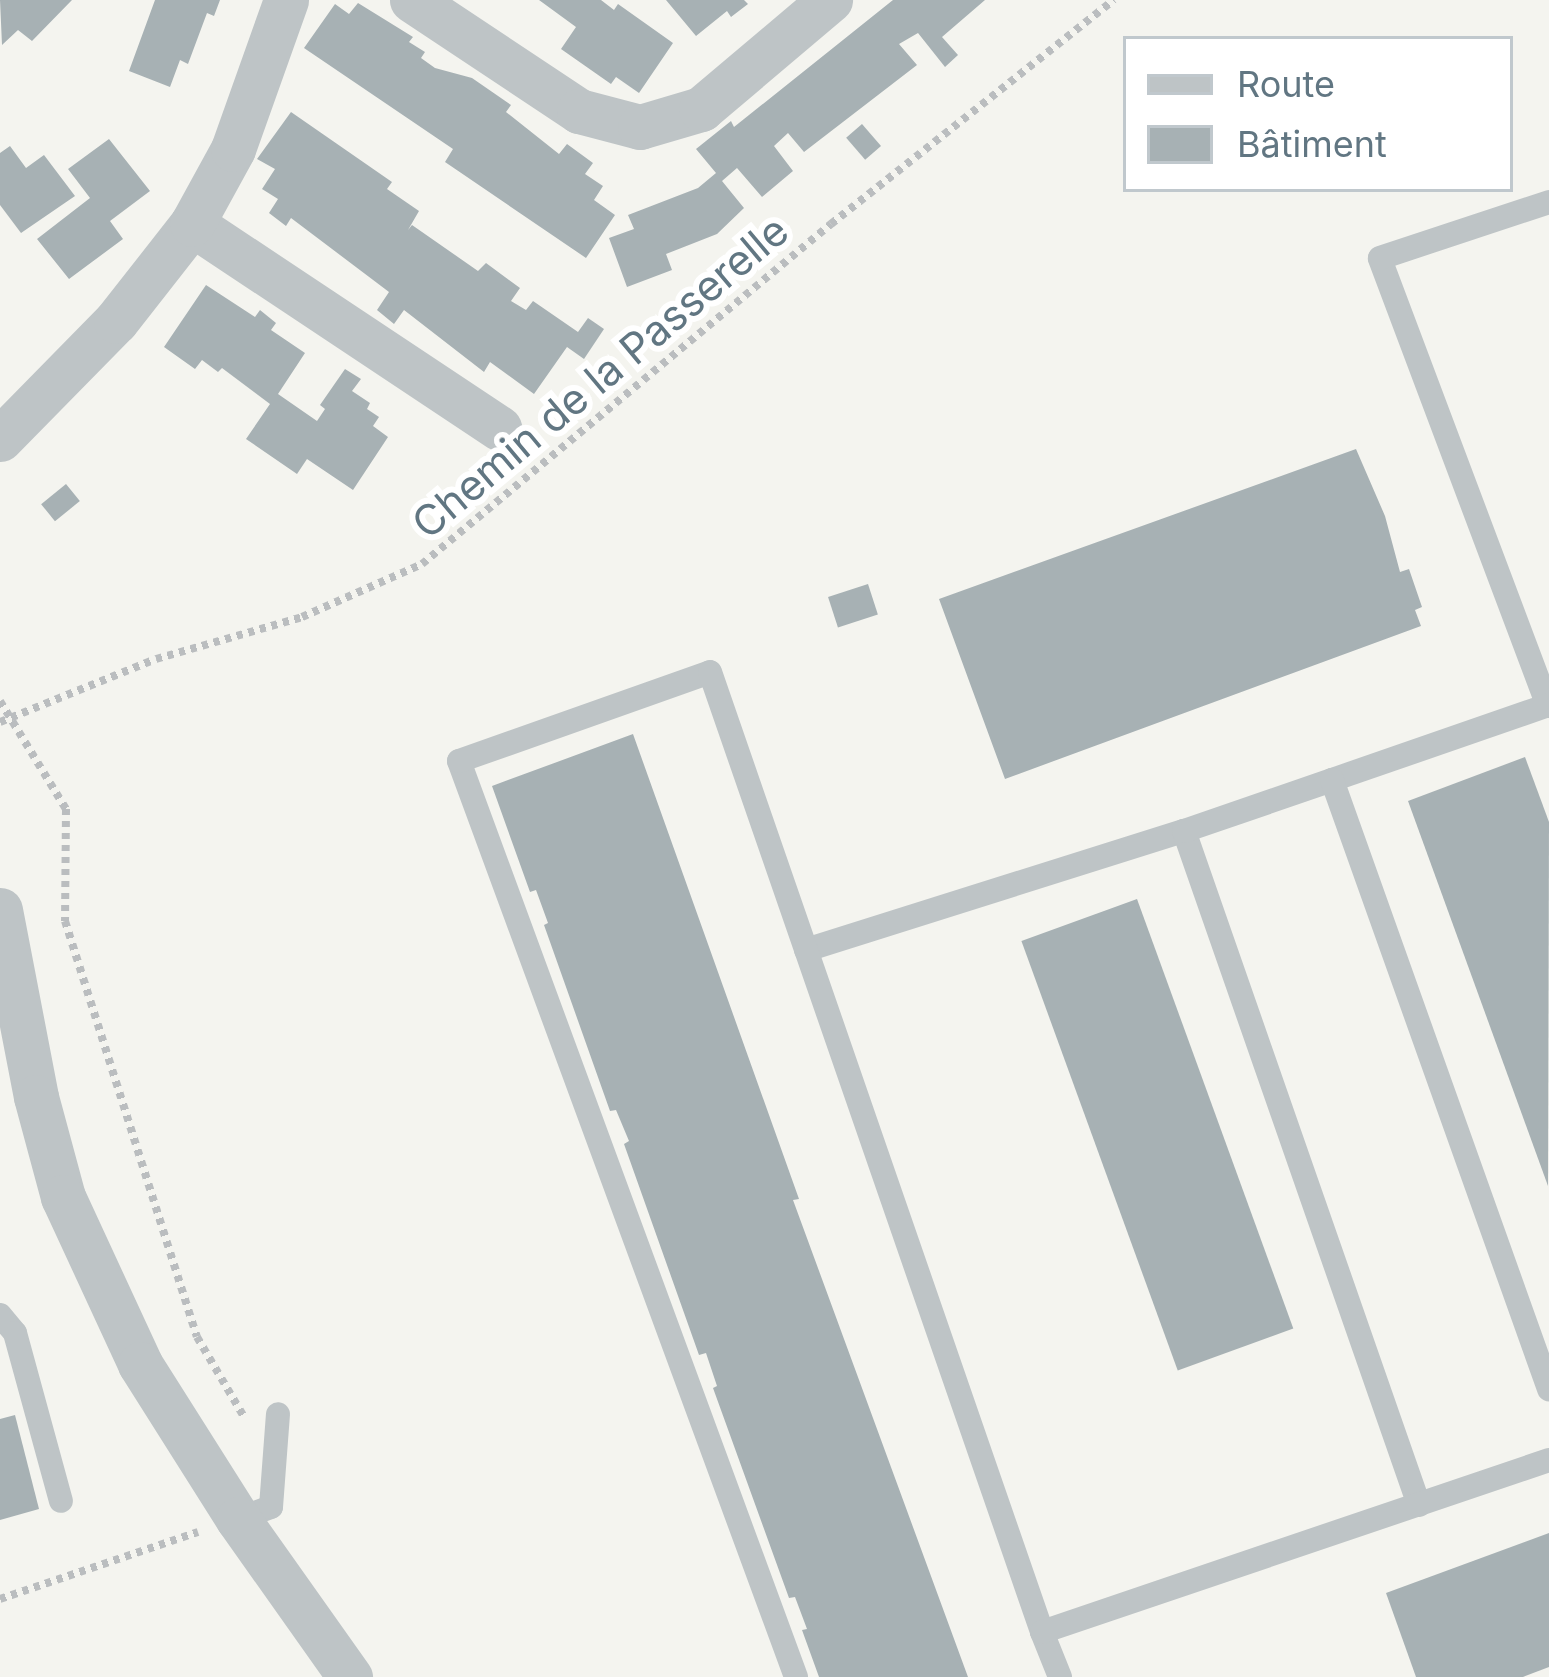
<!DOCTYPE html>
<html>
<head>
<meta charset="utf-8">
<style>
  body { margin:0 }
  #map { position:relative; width:1549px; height:1677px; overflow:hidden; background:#f4f4ef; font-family:Inter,sans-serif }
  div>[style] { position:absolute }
  .building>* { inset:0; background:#a7b1b4; transform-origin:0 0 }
  .path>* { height:8px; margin-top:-4px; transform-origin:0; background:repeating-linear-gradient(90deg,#babdbf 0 6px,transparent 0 12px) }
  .service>* { height:24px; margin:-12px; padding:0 12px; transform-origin:12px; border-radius:12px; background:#bec4c6 }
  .minor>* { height:45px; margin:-22.5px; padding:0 22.5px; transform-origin:22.5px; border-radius:22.5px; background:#bec4c6 }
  span { translate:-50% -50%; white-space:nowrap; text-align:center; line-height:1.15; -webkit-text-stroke:12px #fff; paint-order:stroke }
  .street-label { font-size:42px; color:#617682 }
  .legend { position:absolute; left:1123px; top:36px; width:390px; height:156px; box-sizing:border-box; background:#fff; border:3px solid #c0c8cd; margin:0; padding:15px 21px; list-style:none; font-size:36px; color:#617682 }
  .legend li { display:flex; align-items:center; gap:24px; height:60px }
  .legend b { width:60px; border:3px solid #c0c8cd }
</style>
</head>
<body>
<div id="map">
  <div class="building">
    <i style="clip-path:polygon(0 0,72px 0,32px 41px,18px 30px,2px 45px)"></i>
    <i style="clip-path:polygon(155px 0,220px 0,214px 16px,207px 13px,188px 64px,180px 60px,170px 87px,129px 71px)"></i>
    <i style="clip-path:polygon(539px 0,601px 0,614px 10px,618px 4px,673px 43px,639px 93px,616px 77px,611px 84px,561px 49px,576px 27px)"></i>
    <i style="clip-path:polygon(666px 0,744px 0,748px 4px,731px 17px,727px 11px,696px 36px)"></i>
    <i style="clip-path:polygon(893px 0,985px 0,942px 37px,958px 55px,945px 67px,918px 33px,899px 44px,917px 65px,804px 152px,788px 133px,774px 146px,793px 171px,762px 197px,737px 168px,722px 181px,744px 208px,717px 234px,666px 254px,672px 270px,627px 287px,609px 238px,634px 229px,628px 215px,698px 188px,716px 173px,696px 149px,731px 121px,734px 127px)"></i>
    <i style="clip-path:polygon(358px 3px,413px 37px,409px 42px,425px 52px,421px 58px,435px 68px,472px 78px,511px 105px,506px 112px,559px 154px,567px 144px,593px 163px,585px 174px,603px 186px,594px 200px,615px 215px,586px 258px,445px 162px,453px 149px,304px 48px,335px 4px,349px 14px)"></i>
    <i style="clip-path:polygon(291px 112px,392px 182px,387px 189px,419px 211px,408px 230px,412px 225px,478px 271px,486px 263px,520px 288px,511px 301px,526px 310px,533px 301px,578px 332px,588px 318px,604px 329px,584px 359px,567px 347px,534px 394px,490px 362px,484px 372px,404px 310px,394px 324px,377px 310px,389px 292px,291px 218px,286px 226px,269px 213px,278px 199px,262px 189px,275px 169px,257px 159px)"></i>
    <i style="left:862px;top:124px;width:29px;height:21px;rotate:49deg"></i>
    <i style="clip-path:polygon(109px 139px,150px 191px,110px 221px,123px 239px,69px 279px,37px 239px,90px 198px,68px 169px)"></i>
    <i style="clip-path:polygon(10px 146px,26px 168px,44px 155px,75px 196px,21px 233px,0 205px,0 153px)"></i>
    <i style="clip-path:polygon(206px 285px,255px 317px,260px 310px,276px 323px,271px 330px,305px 353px,278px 394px,317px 421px,325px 409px,320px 405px,345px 369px,361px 379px,352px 391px,370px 403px,367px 409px,379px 417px,373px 426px,388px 437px,353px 490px,307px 459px,297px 474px,246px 439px,270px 404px,222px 368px,218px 372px,202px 360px,195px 369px,164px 347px)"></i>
    <i style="clip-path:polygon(1356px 449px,1385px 516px,1400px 572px,1409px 569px,1422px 607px,1415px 610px,1421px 626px,1005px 779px,939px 599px)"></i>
    <i style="left:66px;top:484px;width:22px;height:32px;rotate:51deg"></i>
    <i style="left:868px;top:584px;width:32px;height:42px;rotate:72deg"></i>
    <i style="clip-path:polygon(633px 734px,799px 1199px,793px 1200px,968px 1677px,819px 1677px,802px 1630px,807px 1629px,795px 1597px,789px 1598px,713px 1388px,717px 1386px,706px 1353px,699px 1355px,624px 1144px,629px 1141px,616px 1110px,610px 1111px,544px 925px,548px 923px,536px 890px,530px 892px,492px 786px)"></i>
    <i style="clip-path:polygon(1525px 757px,1549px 822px,1548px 1186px,1408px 801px)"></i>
    <i style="left:1137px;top:899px;width:457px;height:123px;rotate:70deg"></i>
    <i style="clip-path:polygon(15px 1415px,39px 1509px,0 1520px,0 1419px)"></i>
    <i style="clip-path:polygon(1549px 1533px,1549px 1667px,1523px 1677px,1416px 1677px,1386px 1593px)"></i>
  </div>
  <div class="path">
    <i style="left:0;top:701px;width:127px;rotate:58.6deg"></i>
    <i style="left:66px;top:809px;width:112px;rotate:90.5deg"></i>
    <i style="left:65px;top:921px;width:436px;rotate:72.4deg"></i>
    <i style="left:197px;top:1337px;width:91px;rotate:59.5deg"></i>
    <i style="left:0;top:722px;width:168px;rotate:-22deg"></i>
    <i style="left:156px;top:659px;width:152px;rotate:-16deg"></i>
    <i style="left:302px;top:617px;width:131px;rotate:-23.8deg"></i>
    <i style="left:422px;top:564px;width:532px;rotate:-39.74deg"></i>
    <i style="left:831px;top:224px;width:361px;rotate:-38.4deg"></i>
    <i style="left:0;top:1599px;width:209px;rotate:-18.7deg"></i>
  </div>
  <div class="service">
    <i style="left:1548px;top:706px;width:478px;rotate:-110.6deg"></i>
    <i style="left:1380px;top:258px;width:178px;rotate:-18.3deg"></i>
    <i style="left:1332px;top:780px;width:230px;rotate:-19.1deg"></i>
    <i style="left:806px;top:950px;width:396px;rotate:-17.5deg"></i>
    <i style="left:0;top:1315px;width:23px;rotate:50deg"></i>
    <i style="left:15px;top:1333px;width:174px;rotate:74.7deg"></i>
    <i style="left:1419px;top:1505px;width:714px;rotate:-109.22deg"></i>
    <i style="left:1184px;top:831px;width:157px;rotate:-19deg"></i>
    <i style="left:1332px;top:780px;width:647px;rotate:70.39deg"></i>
    <i style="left:238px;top:1519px;width:35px;rotate:-20deg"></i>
    <i style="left:271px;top:1507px;width:93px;rotate:-85.7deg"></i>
    <i style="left:796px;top:1677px;width:976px;rotate:-110.2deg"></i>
    <i style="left:459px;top:761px;width:266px;rotate:-19.5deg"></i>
    <i style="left:710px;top:672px;width:1016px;rotate:70.92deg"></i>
    <i style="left:1060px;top:1677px;width:48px;rotate:-111.8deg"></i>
    <i style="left:1042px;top:1632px;width:535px;rotate:-18.74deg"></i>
  </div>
  <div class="minor">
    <i style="left:412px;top:0;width:201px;rotate:33.6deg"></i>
    <i style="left:579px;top:111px;width:63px;rotate:14.7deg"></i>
    <i style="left:640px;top:127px;width:64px;rotate:-16.4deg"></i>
    <i style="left:701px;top:109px;width:169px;rotate:-40.2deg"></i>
    <i style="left:192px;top:224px;width:369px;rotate:33.6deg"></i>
    <i style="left:0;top:439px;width:165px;rotate:-45.5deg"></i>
    <i style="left:116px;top:321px;width:123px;rotate:-51.9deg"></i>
    <i style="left:192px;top:224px;width:85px;rotate:-61.3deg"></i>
    <i style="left:233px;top:149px;width:158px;rotate:-70.4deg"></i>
    <i style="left:0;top:910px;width:190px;rotate:79.1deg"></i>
    <i style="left:36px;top:1097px;width:104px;rotate:74.9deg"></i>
    <i style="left:63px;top:1197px;width:184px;rotate:65.2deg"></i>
    <i style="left:140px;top:1364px;width:183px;rotate:57.7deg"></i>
    <i style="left:238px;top:1519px;width:194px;rotate:54.7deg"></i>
  </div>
  <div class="street-label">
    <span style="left:600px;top:377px;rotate:-40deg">Chemin de la Passerelle</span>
  </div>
  <ul class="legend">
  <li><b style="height:15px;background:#bec4c6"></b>Route</li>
  <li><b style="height:33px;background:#a7b1b4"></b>Bâtiment</li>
  </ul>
</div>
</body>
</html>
